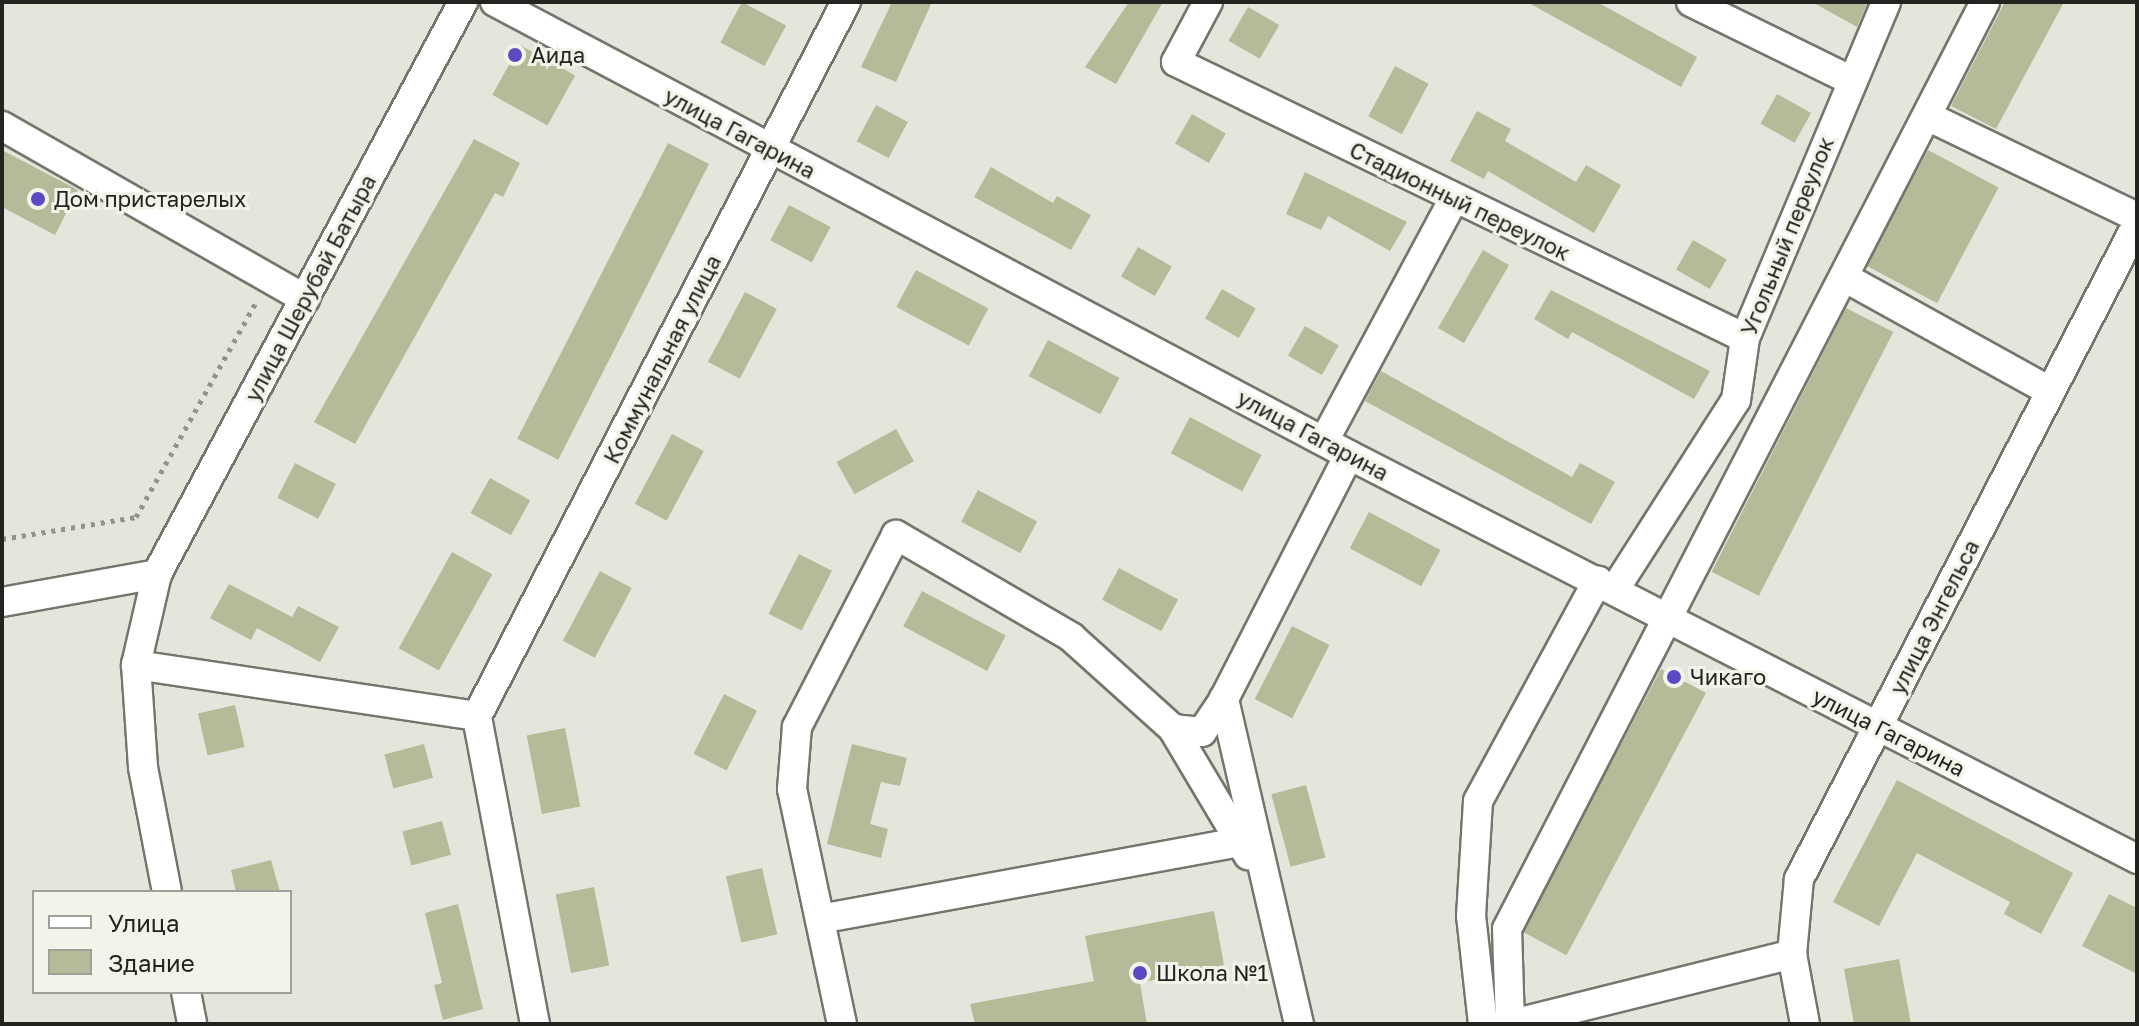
<!DOCTYPE html>
<html>
<head>
<meta charset="utf-8">
<style>
  body { margin:0 }
  #map { position:relative; width:2139px; height:1026px; overflow:hidden; background:#e4e6dc; font-family:"Golos Text",sans-serif }
  div>[style] { position:absolute }
  .building>* { inset:0; background:#b6ba98; transform-origin:0 0 }
  .path>* { height:5px; margin-top:-2.5px; transform-origin:0; background:repeating-linear-gradient(90deg,#91938c 0 4px,transparent 0 10px) }
  .roads { filter:drop-shadow(2px 0 #74756c) drop-shadow(-2px 0 #74756c) drop-shadow(0 2px #74756c) drop-shadow(0 -2px #74756c) }
  .minor>* { height:28px; margin:-14px; padding:0 14px; transform-origin:14px; border-radius:14px; background:#fff }
  .dots>* { width:22px; height:22px; translate:-50% -50%; box-sizing:border-box; border:4px solid #f2f3e9; border-radius:50% }
  span { translate:-50% -50%; white-space:nowrap; text-align:center; line-height:1.15; -webkit-text-stroke:6px #f2f3e9; paint-order:stroke }
  .poi-label { font-size:22px; color:#232320 }
  .left { translate:0 -50%; text-align:left }
  .street-label { font-size:22px; color:#232320 }
  .frame { position:absolute; inset:0; border:4px solid #232320; pointer-events:none }
  .legend { position:absolute; left:32px; top:890px; width:260px; height:104px; box-sizing:border-box; background:#f2f3e9; border:2px solid #9fa099; margin:0; padding:10px 14px; list-style:none; font-size:24px; color:#232320 }
  .legend li { display:flex; align-items:center; gap:16px; height:40px }
  .legend b { width:40px; border:2px solid #9fa099 }
</style>
</head>
<body>
<div id="map">
  <div class="building">
    <i style="left:742px;top:2px;width:50px;height:46px;rotate:28deg"></i>
    <i style="clip-path:polygon(892px 2px,932px 2px,896px 82px,861px 67px)"></i>
    <i style="clip-path:polygon(1129px 2px,1163px 2px,1116px 84px,1085px 67px)"></i>
    <i style="clip-path:polygon(1527px 2px,1597px 2px,1697px 57px,1681px 87px)"></i>
    <i style="clip-path:polygon(1812px 2px,1868px 2px,1857px 27px)"></i>
    <i style="clip-path:polygon(2005px 2px,2064px 2px,1996px 129px,1951px 106px)"></i>
    <i style="left:1248px;top:7px;width:36px;height:39px;rotate:30deg"></i>
    <i style="left:520px;top:45px;width:63px;height:57px;rotate:29deg"></i>
    <i style="left:1395px;top:66px;width:38px;height:57px;rotate:28deg"></i>
    <i style="left:1777px;top:94px;width:39px;height:34px;rotate:29deg"></i>
    <i style="left:876px;top:105px;width:36px;height:41px;rotate:28deg"></i>
    <i style="clip-path:polygon(1477px 111px,1511px 129px,1505px 141px,1576px 182px,1586px 165px,1621px 185px,1594px 233px,1488px 171px,1484px 179px,1450px 161px)"></i>
    <i style="left:1192px;top:114px;width:39px;height:34px;rotate:30deg"></i>
    <i style="clip-path:polygon(474px 139px,520px 163px,503px 197px,495px 193px,355px 444px,314px 422px)"></i>
    <i style="left:668px;top:143px;width:46px;height:332px;rotate:27deg"></i>
    <i style="clip-path:polygon(2px 150px,78px 190px,55px 235px,2px 207px)"></i>
    <i style="left:1928px;top:150px;width:80px;height:131px;rotate:28deg"></i>
    <i style="clip-path:polygon(991px 167px,1053px 203px,1057px 196px,1091px 215px,1071px 250px,974px 197px)"></i>
    <i style="clip-path:polygon(1305px 172px,1407px 222px,1390px 251px,1328px 216px,1321px 230px,1286px 214px)"></i>
    <i style="left:789px;top:205px;width:47px;height:40px;rotate:28deg"></i>
    <i style="left:1693px;top:240px;width:39px;height:34px;rotate:30deg"></i>
    <i style="left:1138px;top:247px;width:39px;height:34px;rotate:30deg"></i>
    <i style="left:1483px;top:250px;width:30px;height:90px;rotate:30deg"></i>
    <i style="left:916px;top:270px;width:82px;height:42px;rotate:28deg"></i>
    <i style="left:1222px;top:289px;width:39px;height:34px;rotate:30deg"></i>
    <i style="clip-path:polygon(1551px 290px,1710px 371px,1694px 399px,1572px 332px,1568px 339px,1534px 319px)"></i>
    <i style="left:745px;top:292px;width:36px;height:79px;rotate:28deg"></i>
    <i style="left:1846px;top:308px;width:53px;height:296px;rotate:27deg"></i>
    <i style="left:1305px;top:326px;width:39px;height:34px;rotate:30deg"></i>
    <i style="left:1048px;top:340px;width:81px;height:41px;rotate:28deg"></i>
    <i style="clip-path:polygon(1381px 371px,1572px 477px,1580px 463px,1615px 482px,1591px 524px,1365px 401px)"></i>
    <i style="left:1190px;top:417px;width:81px;height:41px;rotate:28deg"></i>
    <i style="left:896px;top:429px;width:37px;height:68px;rotate:61deg"></i>
    <i style="left:672px;top:434px;width:36px;height:79px;rotate:28deg"></i>
    <i style="left:295px;top:463px;width:46px;height:39px;rotate:27deg"></i>
    <i style="left:490px;top:478px;width:46px;height:40px;rotate:29deg"></i>
    <i style="left:978px;top:490px;width:67px;height:36px;rotate:28deg"></i>
    <i style="left:1369px;top:512px;width:81px;height:41px;rotate:28deg"></i>
    <i style="left:452px;top:552px;width:46px;height:110px;rotate:29deg"></i>
    <i style="left:799px;top:554px;width:37px;height:67px;rotate:27deg"></i>
    <i style="left:1119px;top:568px;width:67px;height:36px;rotate:28deg"></i>
    <i style="left:600px;top:571px;width:36px;height:79px;rotate:28deg"></i>
    <i style="clip-path:polygon(229px 584px,292px 617px,298px 606px,339px 627px,320px 662px,257px 628px,251px 640px,210px 618px)"></i>
    <i style="left:922px;top:591px;width:95px;height:40px;rotate:28deg"></i>
    <i style="left:1292px;top:626px;width:42px;height:82px;rotate:27deg"></i>
    <i style="left:1661px;top:669px;width:51px;height:297px;rotate:28deg"></i>
    <i style="left:724px;top:694px;width:37px;height:67px;rotate:27deg"></i>
    <i style="left:235px;top:705px;width:43px;height:38px;rotate:77deg"></i>
    <i style="left:565px;top:728px;width:80px;height:39px;rotate:79deg"></i>
    <i style="left:424px;top:744px;width:35px;height:41px;rotate:75deg"></i>
    <i style="clip-path:polygon(852px 744px,907px 758px,900px 786px,881px 782px,870px 824px,888px 829px,881px 858px,827px 844px)"></i>
    <i style="clip-path:polygon(1897px 780px,2073px 873px,2041px 934px,2004px 914px,2010px 902px,1917px 853px,1879px 926px,1833px 902px)"></i>
    <i style="left:1306px;top:785px;width:75px;height:36px;rotate:75deg"></i>
    <i style="left:442px;top:821px;width:35px;height:41px;rotate:75deg"></i>
    <i style="clip-path:polygon(271px 860px,280px 892px,236px 892px,231px 870px)"></i>
    <i style="left:762px;top:868px;width:68px;height:37px;rotate:77deg"></i>
    <i style="left:594px;top:887px;width:80px;height:39px;rotate:79deg"></i>
    <i style="clip-path:polygon(2109px 894px,2137px 908px,2137px 974px,2082px 946px)"></i>
    <i style="clip-path:polygon(458px 904px,483px 1009px,443px 1020px,434px 985px,442px 983px,425px 913px)"></i>
    <i style="clip-path:polygon(1214px 911px,1224px 965px,1140px 983px,1147px 1024px,975px 1024px,970px 1004px,1094px 981px,1085px 936px)"></i>
    <i style="clip-path:polygon(1899px 959px,1911px 1024px,1854px 1024px,1844px 969px)"></i>
  </div>
  <div class="path">
    <i style="left:2px;top:539px;width:136px;rotate:-9.3deg"></i>
    <i style="left:136px;top:517px;width:250px;rotate:-60.8deg"></i>
  </div>
  <div class="roads">
    <div class="minor">
      <i style="left:495px;top:2px;width:967px;rotate:27.94deg"></i>
      <i style="left:1349px;top:455px;width:886px;rotate:27.14deg"></i>
      <i style="left:1208px;top:2px;width:68px;rotate:118.1deg"></i>
      <i style="left:1176px;top:62px;width:632px;rotate:25.88deg"></i>
      <i style="left:1691px;top:2px;width:177px;rotate:26.1deg"></i>
      <i style="left:1927px;top:116px;width:233px;rotate:25.7deg"></i>
      <i style="left:2px;top:126px;width:349px;rotate:29.7deg"></i>
      <i style="left:1844px;top:277px;width:235px;rotate:29deg"></i>
      <i style="left:1324px;top:441px;width:275px;rotate:-61.8deg"></i>
      <i style="left:1615px;top:589px;width:224px;rotate:-57.4deg"></i>
      <i style="left:1736px;top:400px;width:63px;rotate:-81.7deg"></i>
      <i style="left:1745px;top:338px;width:364px;rotate:-67.2deg"></i>
      <i style="left:2px;top:602px;width:158px;rotate:-10.2deg"></i>
      <i style="left:136px;top:665px;width:345px;rotate:8.5deg"></i>
      <i style="left:1173px;top:729px;width:147px;rotate:59.2deg"></i>
      <i style="left:167px;top:892px;width:127px;rotate:-100.9deg"></i>
      <i style="left:143px;top:767px;width:102px;rotate:-93.9deg"></i>
      <i style="left:136px;top:665px;width:93px;rotate:-77deg"></i>
      <i style="left:157px;top:574px;width:649px;rotate:-61.85deg"></i>
      <i style="left:820px;top:919px;width:427px;rotate:-10.4deg"></i>
      <i style="left:186px;top:992px;width:33px;rotate:79deg"></i>
      <i style="left:535px;top:1024px;width:313px;rotate:-100.7deg"></i>
      <i style="left:477px;top:716px;width:804px;rotate:-62.67deg"></i>
      <i style="left:842px;top:1024px;width:240px;rotate:-102deg"></i>
      <i style="left:792px;top:789px;width:62px;rotate:-85.4deg"></i>
      <i style="left:797px;top:727px;width:216px;rotate:-62.7deg"></i>
      <i style="left:896px;top:535px;width:203px;rotate:30.2deg"></i>
      <i style="left:1071px;top:637px;width:137px;rotate:42deg"></i>
      <i style="left:1173px;top:729px;width:29px;rotate:6deg"></i>
      <i style="left:1202px;top:732px;width:40px;rotate:-56deg"></i>
      <i style="left:1299px;top:1024px;width:334px;rotate:-103deg"></i>
      <i style="left:1224px;top:699px;width:274px;rotate:-62.9deg"></i>
      <i style="left:1483px;top:1024px;width:109px;rotate:-96.3deg"></i>
      <i style="left:1471px;top:916px;width:115px;rotate:-86.5deg"></i>
      <i style="left:1478px;top:801px;width:251px;rotate:-61.5deg"></i>
      <i style="left:1510px;top:1024px;width:95px;rotate:-91.8deg"></i>
      <i style="left:1507px;top:929px;width:1043px;rotate:-62.72deg"></i>
      <i style="left:1512px;top:1024px;width:289px;rotate:-14deg"></i>
      <i style="left:1805px;top:1024px;width:71px;rotate:-100.5deg"></i>
      <i style="left:1792px;top:954px;width:75px;rotate:-84.7deg"></i>
      <i style="left:1799px;top:879px;width:737px;rotate:-62.7deg"></i>
    </div>
  </div>
  <div class="dots">
    <i style="left:515px;top:55px;background:#5a4ac3"></i>
    <i style="left:38px;top:199px;background:#5a4ac3"></i>
    <i style="left:1674px;top:677px;background:#5a4ac3"></i>
    <i style="left:1140px;top:973px;background:#5a4ac3"></i>
  </div>
  <div class="poi-label">
    <span class="left" style="left:531px;top:55px">Аида</span>
    <span class="left" style="left:54px;top:199px">Дом пристарелых</span>
    <span class="left" style="left:1690px;top:677px">Чикаго</span>
    <span class="left" style="left:1156px;top:973px">Школа №1</span>
  </div>
  <div class="street-label">
    <span style="left:740px;top:133px;rotate:28deg">улица Гагарина</span>
    <span style="left:1460px;top:201px;rotate:26deg">Стадионный переулок</span>
    <span style="left:1787px;top:236px;rotate:-68deg">Угольный переулок</span>
    <span style="left:310px;top:288px;rotate:-62deg">улица Шерубай Батыра</span>
    <span style="left:662px;top:359px;rotate:-63deg">Коммунальная улица</span>
    <span style="left:1313px;top:435px;rotate:28deg">улица Гагарина</span>
    <span style="left:1934px;top:617px;rotate:-63deg">улица Энгельса</span>
    <span style="left:1889px;top:732px;rotate:27deg">улица Гагарина</span>
  </div>
  <div class="frame"></div>
  <ul class="legend">
  <li><b style="height:10px;background:#fff"></b>Улица</li>
  <li><b style="height:22px;background:#b6ba98"></b>Здание</li>
  </ul>
</div>
</body>
</html>
